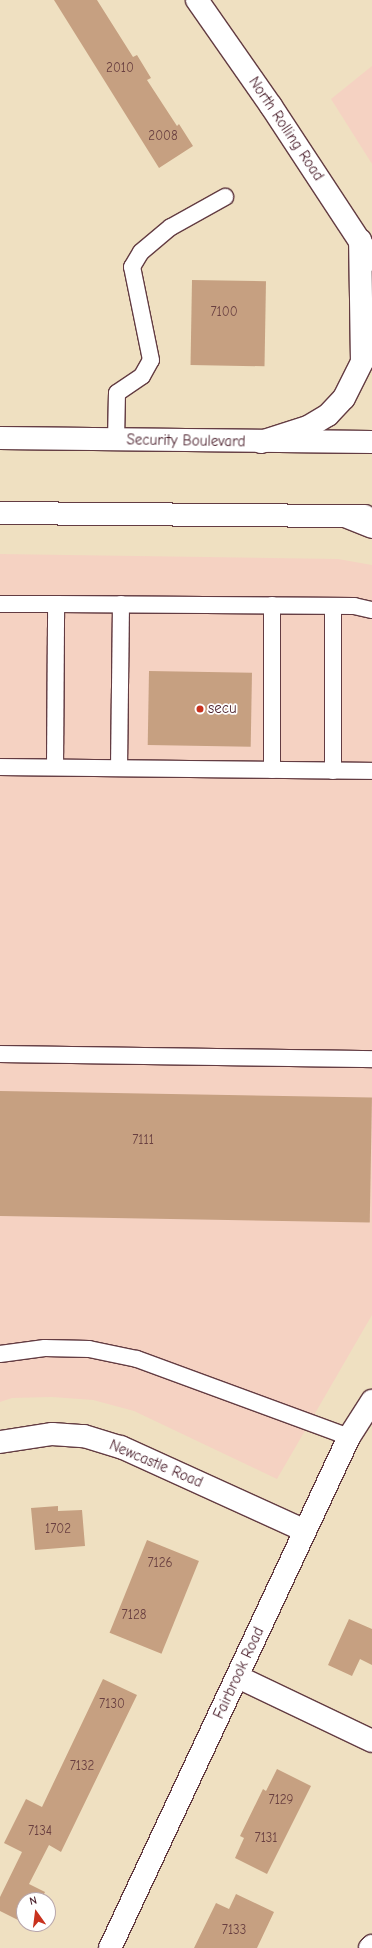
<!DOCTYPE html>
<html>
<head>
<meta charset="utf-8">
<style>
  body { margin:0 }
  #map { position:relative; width:372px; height:1948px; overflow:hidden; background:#efe0c1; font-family:"Comic Neue",sans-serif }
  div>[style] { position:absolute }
  .built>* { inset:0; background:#f5d2c2 }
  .building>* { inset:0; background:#c6a081; transform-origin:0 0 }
  .roads { filter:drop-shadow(1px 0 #633c42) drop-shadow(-1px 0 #633c42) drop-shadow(0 1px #633c42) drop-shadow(0 -1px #633c42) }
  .lane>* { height:16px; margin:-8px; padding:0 8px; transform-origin:8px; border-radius:8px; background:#fff }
  .street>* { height:22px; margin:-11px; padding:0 11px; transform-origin:11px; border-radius:11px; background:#fff }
  .secondary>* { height:22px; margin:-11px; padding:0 11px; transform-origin:11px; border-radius:11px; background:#fff }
  .primary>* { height:22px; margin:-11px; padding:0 11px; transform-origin:11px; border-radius:11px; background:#fff }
  .dots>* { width:11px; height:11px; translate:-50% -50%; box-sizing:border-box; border:2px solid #fff; border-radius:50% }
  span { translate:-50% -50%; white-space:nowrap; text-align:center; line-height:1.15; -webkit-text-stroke:3.5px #fff; paint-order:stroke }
  .number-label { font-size:13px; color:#693f40 }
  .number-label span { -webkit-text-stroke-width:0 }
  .street-label { font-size:15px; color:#4a1f2b }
  .poi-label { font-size:15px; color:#4a1f2b }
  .left { translate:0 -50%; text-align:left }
  .north { position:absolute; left:16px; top:1892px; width:40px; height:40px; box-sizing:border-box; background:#fff; border:1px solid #b7a5aa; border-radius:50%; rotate:346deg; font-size:11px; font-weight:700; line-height:16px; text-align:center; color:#4a1f2b }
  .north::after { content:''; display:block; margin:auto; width:14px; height:18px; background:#c8321e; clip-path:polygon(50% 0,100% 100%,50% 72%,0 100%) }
</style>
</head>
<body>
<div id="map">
  <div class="built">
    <i style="clip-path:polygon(372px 66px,372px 164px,331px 99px)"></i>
    <i style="clip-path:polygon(0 554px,338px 559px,372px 565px,372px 1315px,277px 1479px,134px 1411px,93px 1400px,52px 1397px,12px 1398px,0 1402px)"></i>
  </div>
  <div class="building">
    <i style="clip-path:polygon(54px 0,97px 0,133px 57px,137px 55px,151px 78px,147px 80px,177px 126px,179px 124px,193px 146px,159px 168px)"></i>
    <i style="left:192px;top:280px;width:74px;height:85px;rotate:1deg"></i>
    <i style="left:149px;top:671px;width:103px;height:74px;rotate:1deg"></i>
    <i style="left:0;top:1091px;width:372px;height:125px;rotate:1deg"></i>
    <i style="clip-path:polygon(58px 1506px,58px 1511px,82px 1510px,85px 1546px,35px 1550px,31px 1508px)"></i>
    <i style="left:147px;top:1540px;width:56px;height:100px;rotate:22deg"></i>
    <i style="clip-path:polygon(349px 1619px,372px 1629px,372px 1665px,360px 1659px,352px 1676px,328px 1665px)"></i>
    <i style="clip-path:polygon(103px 1679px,137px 1695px,61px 1852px,49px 1845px,29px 1884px,45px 1892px,41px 1900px,24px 1900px,24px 1923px,0 1911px,0 1897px,22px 1852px,4px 1843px,26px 1799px,42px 1807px)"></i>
    <i style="clip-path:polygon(277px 1769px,311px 1786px,267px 1874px,235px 1858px,244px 1838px,240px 1836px,263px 1789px,266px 1791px)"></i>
    <i style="clip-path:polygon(236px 1894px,274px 1912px,257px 1948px,194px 1948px,216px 1903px,229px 1909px)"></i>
  </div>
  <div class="roads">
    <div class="lane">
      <i style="left:116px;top:440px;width:47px;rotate:-88.8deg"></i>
      <i style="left:117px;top:393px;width:30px;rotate:-34deg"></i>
      <i style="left:142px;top:376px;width:18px;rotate:-61deg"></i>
      <i style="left:151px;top:360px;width:95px;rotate:-101.5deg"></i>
      <i style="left:132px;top:267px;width:17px;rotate:-59deg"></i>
      <i style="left:141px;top:252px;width:39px;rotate:-40deg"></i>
      <i style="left:171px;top:227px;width:62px;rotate:-29.1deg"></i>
      <i style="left:0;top:604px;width:56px"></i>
      <i style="left:272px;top:605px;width:165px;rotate:90deg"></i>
      <i style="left:0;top:767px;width:372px;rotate:0.6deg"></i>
      <i style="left:55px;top:767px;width:163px;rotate:-89.6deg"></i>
      <i style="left:56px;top:604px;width:298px;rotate:0.4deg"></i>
      <i style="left:354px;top:606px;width:18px;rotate:13deg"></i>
      <i style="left:119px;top:768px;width:164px;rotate:-89.3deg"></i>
      <i style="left:333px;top:771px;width:165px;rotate:-90deg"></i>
      <i style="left:0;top:1054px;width:372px;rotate:0.8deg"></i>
      <i style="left:0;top:1354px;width:45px;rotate:-7.6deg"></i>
      <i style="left:45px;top:1348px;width:44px;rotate:1.3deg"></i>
      <i style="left:89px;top:1349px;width:49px;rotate:11.8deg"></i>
      <i style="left:137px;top:1359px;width:226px;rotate:20.2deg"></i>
    </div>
    <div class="street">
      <i style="left:0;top:1442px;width:53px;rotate:-8.7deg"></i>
      <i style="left:52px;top:1434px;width:32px;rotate:4deg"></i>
      <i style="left:84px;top:1436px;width:39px;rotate:17deg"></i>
      <i style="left:121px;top:1447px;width:202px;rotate:24.5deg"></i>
      <i style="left:238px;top:1677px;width:148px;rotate:25.5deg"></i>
      <i style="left:370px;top:1948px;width:3px;rotate:-45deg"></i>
    </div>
    <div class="secondary">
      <i style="left:0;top:438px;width:372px;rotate:0.6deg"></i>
      <i style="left:0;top:513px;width:365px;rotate:0.5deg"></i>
      <i style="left:110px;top:1948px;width:564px;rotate:-64.93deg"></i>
      <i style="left:349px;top:1437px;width:43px;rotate:-57.4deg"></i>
    </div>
    <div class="primary">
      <i style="left:197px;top:0;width:129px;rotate:55.1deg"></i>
      <i style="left:271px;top:106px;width:184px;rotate:56.7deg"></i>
      <i style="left:261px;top:442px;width:49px;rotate:-17.7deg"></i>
      <i style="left:308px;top:427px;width:23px;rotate:-31deg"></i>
      <i style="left:328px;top:415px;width:23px;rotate:-47deg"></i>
      <i style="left:344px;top:398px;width:40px;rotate:-63.4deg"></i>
      <i style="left:362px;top:362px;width:122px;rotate:-90.9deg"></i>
      <i style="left:345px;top:516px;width:29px;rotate:22deg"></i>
    </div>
  </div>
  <div class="dots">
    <i style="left:200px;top:709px;background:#c8321e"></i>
  </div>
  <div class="number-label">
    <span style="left:120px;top:68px">2010</span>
    <span style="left:163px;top:136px">2008</span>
    <span style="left:224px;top:312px">7100</span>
    <span style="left:143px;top:1140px">7111</span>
    <span style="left:58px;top:1529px">1702</span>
    <span style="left:160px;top:1563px">7126</span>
    <span style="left:134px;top:1615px">7128</span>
    <span style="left:112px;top:1704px">7130</span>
    <span style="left:82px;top:1766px">7132</span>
    <span style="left:281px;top:1800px">7129</span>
    <span style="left:40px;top:1831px">7134</span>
    <span style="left:266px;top:1838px">7131</span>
    <span style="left:234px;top:1930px">7133</span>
  </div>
  <div class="street-label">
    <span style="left:286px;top:129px;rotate:56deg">North Rolling Road</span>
    <span style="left:186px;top:441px;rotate:1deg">Security Boulevard</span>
    <span style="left:156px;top:1464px;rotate:23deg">Newcastle Road</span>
    <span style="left:239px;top:1673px;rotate:-65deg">Fairbrook Road</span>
  </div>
  <div class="poi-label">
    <span class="left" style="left:208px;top:709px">secu</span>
  </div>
  <div class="north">N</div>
</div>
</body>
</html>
